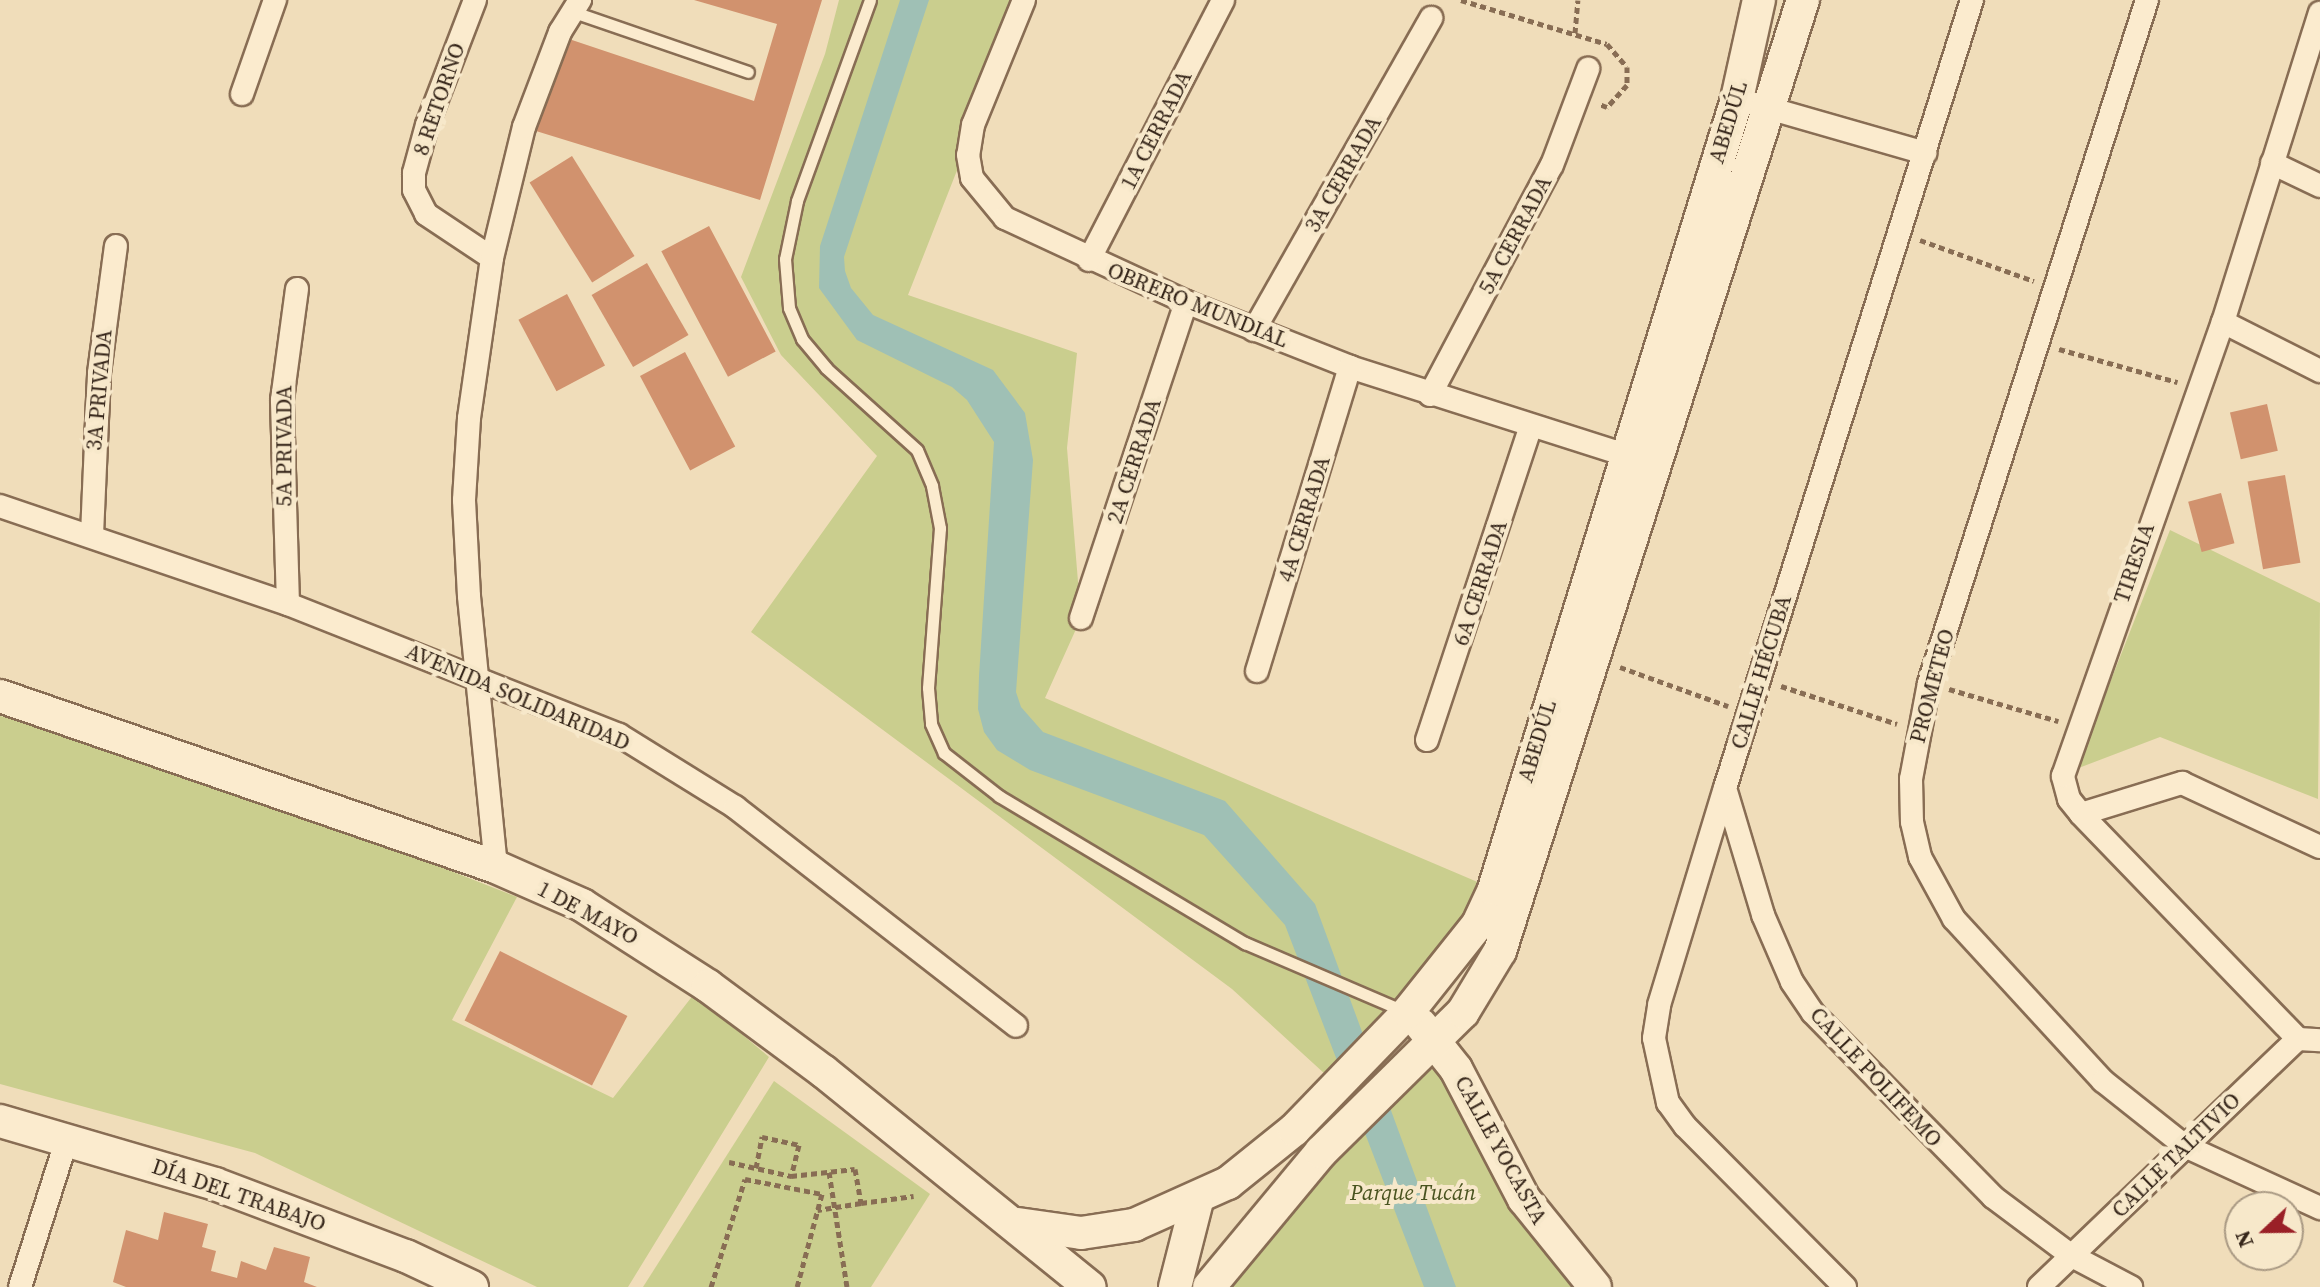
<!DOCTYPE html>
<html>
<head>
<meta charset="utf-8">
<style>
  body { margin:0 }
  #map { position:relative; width:2320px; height:1287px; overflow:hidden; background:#f0ddba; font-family:"Source Serif 4",serif }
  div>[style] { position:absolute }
  .green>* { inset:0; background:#cace8e }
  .water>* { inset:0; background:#9fc0b5 }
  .building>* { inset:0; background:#d1926e; transform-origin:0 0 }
  .path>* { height:5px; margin-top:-2.5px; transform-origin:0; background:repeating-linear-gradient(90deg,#886d54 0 6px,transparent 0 10px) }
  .roads { filter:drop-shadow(2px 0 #886d54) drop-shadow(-2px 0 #886d54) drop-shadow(0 2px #886d54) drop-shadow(0 -2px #886d54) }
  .lane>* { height:11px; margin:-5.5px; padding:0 5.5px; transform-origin:5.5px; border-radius:5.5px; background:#fbebce }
  .street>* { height:22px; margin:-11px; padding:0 11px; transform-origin:11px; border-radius:11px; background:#fbebce }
  .secondary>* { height:32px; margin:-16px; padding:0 16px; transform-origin:16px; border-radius:16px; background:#fbebce }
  span { translate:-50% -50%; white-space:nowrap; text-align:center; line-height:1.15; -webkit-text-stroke:8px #f7e8ca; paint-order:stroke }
  .street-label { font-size:22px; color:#36261a }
  .park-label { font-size:22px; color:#49531f; font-style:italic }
  .north { position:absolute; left:2224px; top:1191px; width:80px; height:80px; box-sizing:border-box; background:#f7e8ca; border:2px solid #aa9a84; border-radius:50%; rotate:248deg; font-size:22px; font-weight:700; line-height:32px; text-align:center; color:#36261a }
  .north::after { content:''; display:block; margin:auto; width:28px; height:36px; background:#9a2027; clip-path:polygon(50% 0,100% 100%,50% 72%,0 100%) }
</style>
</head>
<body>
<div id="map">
  <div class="green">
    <i style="clip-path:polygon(839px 0,1024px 0,908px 295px,1077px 353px,1067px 448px,1081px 618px,1045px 698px,1494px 889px,1337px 1085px,1232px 989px,751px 632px,877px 456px,781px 355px,741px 277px,825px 54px)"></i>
    <i style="clip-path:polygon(2170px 530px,2320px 603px,2318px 799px,2160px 737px,2076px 769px)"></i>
    <i style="clip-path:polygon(0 716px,126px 743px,517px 897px,452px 1020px,613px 1098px,694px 994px,769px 1057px,628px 1287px,537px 1287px,255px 1153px,0 1084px)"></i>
    <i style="clip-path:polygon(1456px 1069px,1595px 1287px,1209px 1287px,1424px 1070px)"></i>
    <i style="clip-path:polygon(774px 1081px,930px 1194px,871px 1287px,643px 1287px)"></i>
  </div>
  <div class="water">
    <i style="clip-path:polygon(900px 0,929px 0,844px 257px,845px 271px,851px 288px,873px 315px,993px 370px,1025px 413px,1033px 460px,1016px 692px,1021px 707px,1043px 732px,1225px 801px,1315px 904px,1456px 1287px,1424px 1287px,1285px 925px,1204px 835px,1030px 770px,997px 750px,984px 732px,978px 709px,979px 676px,994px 442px,967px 400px,952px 387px,857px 340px,819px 288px,820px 246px)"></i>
  </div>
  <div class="building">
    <i style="clip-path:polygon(822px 0,760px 200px,536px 131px,569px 39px,754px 101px,777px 24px,694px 0)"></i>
    <i style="left:572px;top:156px;width:118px;height:50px;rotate:58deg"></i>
    <i style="left:709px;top:226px;width:142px;height:54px;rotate:62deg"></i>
    <i style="left:647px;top:263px;width:83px;height:64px;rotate:60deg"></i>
    <i style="left:567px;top:294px;width:81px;height:55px;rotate:62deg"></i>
    <i style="left:685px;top:352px;width:107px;height:51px;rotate:62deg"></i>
    <i style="left:2267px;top:404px;width:48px;height:38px;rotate:77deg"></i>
    <i style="left:2285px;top:475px;width:89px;height:38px;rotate:80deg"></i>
    <i style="left:2221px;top:493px;width:52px;height:34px;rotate:75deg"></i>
    <i style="left:500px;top:951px;width:143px;height:78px;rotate:27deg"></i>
    <i style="clip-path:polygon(164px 1212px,208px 1224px,202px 1247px,216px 1251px,211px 1271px,237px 1278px,241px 1261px,266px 1270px,274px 1247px,310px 1257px,304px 1282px,317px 1287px,126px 1287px,113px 1282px,126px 1230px,158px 1240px)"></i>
  </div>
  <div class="path">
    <i style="left:1461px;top:0;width:152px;rotate:16.8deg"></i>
    <i style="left:1607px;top:44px;width:30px;rotate:49deg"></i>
    <i style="left:1627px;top:67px;width:18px;rotate:90deg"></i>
    <i style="left:1627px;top:85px;width:30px;rotate:132deg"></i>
    <i style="left:1607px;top:107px;width:9px;rotate:-159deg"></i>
    <i style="left:1575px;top:33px;width:33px;rotate:-85deg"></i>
    <i style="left:1920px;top:240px;width:121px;rotate:19.8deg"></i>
    <i style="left:2059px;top:349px;width:123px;rotate:15.6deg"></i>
    <i style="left:1620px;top:667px;width:115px;rotate:19.9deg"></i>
    <i style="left:1781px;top:686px;width:122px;rotate:18.1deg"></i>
    <i style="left:1949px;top:689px;width:114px;rotate:16.4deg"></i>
    <i style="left:729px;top:1162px;width:64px;rotate:12.7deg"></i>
    <i style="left:791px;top:1176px;width:64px;rotate:-6.2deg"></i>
    <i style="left:855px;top:1169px;width:35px;rotate:80deg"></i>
    <i style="left:861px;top:1203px;width:44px;rotate:170.8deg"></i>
    <i style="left:756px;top:1168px;width:32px;rotate:-79deg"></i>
    <i style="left:762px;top:1137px;width:38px;rotate:12deg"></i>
    <i style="left:799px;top:1145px;width:32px;rotate:104deg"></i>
    <i style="left:829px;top:1172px;width:116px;rotate:81.1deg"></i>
    <i style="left:861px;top:1203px;width:53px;rotate:-7.5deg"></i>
    <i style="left:711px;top:1287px;width:113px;rotate:-72.5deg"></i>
    <i style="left:745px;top:1179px;width:78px;rotate:11deg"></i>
    <i style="left:822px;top:1194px;width:96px;rotate:105deg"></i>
  </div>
  <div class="roads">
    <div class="lane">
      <i style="left:870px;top:0;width:214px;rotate:110deg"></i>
      <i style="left:797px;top:201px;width:59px;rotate:101.7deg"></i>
      <i style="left:785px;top:259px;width:49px;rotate:85.3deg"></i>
      <i style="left:789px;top:308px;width:34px;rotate:67deg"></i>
      <i style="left:802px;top:339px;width:38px;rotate:50deg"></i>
      <i style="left:826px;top:368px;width:122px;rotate:42deg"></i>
      <i style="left:917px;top:450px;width:39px;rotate:67deg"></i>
      <i style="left:932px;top:486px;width:43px;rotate:79.2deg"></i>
      <i style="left:940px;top:528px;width:160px;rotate:94.3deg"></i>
      <i style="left:928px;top:688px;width:36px;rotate:85deg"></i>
      <i style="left:931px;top:724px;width:32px;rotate:66deg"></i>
      <i style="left:944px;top:753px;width:70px;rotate:38deg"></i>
      <i style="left:999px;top:796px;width:287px;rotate:30.9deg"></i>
      <i style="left:1245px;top:943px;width:173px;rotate:23.2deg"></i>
      <i style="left:571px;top:11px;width:187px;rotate:19deg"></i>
    </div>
    <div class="street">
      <i style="left:475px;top:0;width:134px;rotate:111deg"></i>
      <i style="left:427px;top:125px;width:50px;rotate:105.2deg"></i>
      <i style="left:414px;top:173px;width:17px;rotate:90deg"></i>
      <i style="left:414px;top:190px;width:27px;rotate:63deg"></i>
      <i style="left:426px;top:214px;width:79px;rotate:33.7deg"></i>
      <i style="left:1024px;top:0;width:135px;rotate:112.2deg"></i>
      <i style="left:973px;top:125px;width:30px;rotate:99deg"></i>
      <i style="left:968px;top:155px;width:23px;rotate:80deg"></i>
      <i style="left:972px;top:178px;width:52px;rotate:50.5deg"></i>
      <i style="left:1005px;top:218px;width:200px;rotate:24.9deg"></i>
      <i style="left:1186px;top:302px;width:176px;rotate:21.6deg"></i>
      <i style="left:1350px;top:367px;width:289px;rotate:17.7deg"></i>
      <i style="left:2147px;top:0;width:717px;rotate:107.7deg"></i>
      <i style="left:1929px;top:683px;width:98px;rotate:100.6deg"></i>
      <i style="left:1911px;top:779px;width:43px;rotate:88.7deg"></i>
      <i style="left:1912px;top:822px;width:36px;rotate:77deg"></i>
      <i style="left:1920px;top:857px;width:71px;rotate:61.3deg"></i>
      <i style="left:1954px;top:919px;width:220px;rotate:47.4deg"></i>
      <i style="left:2103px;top:1081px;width:105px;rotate:38.4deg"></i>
      <i style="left:2185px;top:1146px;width:149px;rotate:24.7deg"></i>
      <i style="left:242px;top:94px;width:100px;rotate:-70.7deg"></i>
      <i style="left:1737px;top:99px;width:196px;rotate:16deg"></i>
      <i style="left:2272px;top:163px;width:53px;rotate:25.6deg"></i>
      <i style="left:1089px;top:260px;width:292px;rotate:-62.7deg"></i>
      <i style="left:2223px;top:322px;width:109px;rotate:26.8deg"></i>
      <i style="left:1254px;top:330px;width:359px;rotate:-60.4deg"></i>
      <i style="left:1430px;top:395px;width:260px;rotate:-62.1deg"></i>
      <i style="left:1552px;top:165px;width:103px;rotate:-69.4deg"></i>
      <i style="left:0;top:506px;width:304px;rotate:18.8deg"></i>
      <i style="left:288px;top:604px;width:356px;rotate:21.6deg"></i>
      <i style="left:619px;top:735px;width:137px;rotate:31.8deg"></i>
      <i style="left:735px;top:807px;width:356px;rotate:37.9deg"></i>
      <i style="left:92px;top:535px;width:162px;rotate:-87.5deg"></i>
      <i style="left:99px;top:373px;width:128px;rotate:-82.4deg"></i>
      <i style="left:288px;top:604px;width:204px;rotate:-91.7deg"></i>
      <i style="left:282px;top:400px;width:112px;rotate:-82.3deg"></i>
      <i style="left:1081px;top:618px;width:333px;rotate:-71.6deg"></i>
      <i style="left:1257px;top:671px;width:318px;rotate:-73deg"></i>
      <i style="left:1427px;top:740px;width:331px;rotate:-71.7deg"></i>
      <i style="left:1725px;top:788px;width:133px;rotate:73.3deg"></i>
      <i style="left:1763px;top:915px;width:73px;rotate:66.6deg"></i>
      <i style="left:1792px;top:982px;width:37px;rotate:56deg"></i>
      <i style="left:1813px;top:1013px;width:257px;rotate:45.6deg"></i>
      <i style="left:1993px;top:1197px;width:99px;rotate:36.8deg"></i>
      <i style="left:2072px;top:1256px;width:67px;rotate:27.7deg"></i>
      <i style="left:2081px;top:814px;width:106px;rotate:-17.1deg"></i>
      <i style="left:2182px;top:783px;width:152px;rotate:24.9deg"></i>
      <i style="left:496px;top:867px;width:272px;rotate:-95.7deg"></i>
      <i style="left:469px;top:596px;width:96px;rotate:-93deg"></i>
      <i style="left:464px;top:500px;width:82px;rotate:-86.5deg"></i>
      <i style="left:469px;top:418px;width:162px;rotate:-81.8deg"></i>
      <i style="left:492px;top:258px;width:135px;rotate:-76.3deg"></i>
      <i style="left:524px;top:127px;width:102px;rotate:-69.2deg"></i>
      <i style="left:560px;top:32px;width:38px;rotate:-58deg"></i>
      <i style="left:2298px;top:1039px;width:313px;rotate:-134deg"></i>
      <i style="left:2081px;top:814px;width:19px;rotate:-129deg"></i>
      <i style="left:2069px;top:799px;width:24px;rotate:-105deg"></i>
      <i style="left:2063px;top:776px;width:481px;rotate:-70.6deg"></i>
      <i style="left:2223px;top:322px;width:324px;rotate:-72.6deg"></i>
      <i style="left:20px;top:1287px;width:155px;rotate:-72.4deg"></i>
      <i style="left:1845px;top:1287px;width:227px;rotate:-134.8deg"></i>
      <i style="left:1685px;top:1126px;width:29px;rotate:-126deg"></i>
      <i style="left:1668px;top:1103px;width:66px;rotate:-102.2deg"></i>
      <i style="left:1654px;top:1038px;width:33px;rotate:-81deg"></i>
      <i style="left:1659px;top:1005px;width:227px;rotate:-73.1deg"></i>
      <i style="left:1725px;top:788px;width:826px;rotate:-72.6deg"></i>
      <i style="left:2039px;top:1287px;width:359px;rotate:-43.8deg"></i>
      <i style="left:2298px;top:1039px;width:22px;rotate:3deg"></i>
    </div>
    <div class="secondary">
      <i style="left:0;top:696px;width:525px;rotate:19.02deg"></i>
      <i style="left:496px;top:867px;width:94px;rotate:23.8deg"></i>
      <i style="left:582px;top:905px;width:150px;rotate:32.7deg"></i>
      <i style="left:708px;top:986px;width:143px;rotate:36.5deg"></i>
      <i style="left:823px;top:1071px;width:343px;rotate:39deg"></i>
      <i style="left:1421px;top:1025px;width:56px;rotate:51.5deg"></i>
      <i style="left:1456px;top:1069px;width:147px;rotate:62.4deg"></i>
      <i style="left:1524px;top:1199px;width:113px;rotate:51.1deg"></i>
      <i style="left:0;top:1121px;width:224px;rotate:16.3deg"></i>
      <i style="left:215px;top:1184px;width:204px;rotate:20.7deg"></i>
      <i style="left:406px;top:1256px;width:73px;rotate:25.2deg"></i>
      <i style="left:1018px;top:1224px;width:64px;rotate:8.1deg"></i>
      <i style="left:1081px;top:1233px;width:54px;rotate:-8.6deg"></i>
      <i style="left:1134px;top:1225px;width:103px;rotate:-24.1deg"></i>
      <i style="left:1228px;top:1183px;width:85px;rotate:-38.8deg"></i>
      <i style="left:1294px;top:1130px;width:164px;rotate:-46deg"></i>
      <i style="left:1408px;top:1012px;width:112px;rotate:-51.5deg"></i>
      <i style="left:1478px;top:924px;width:38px;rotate:-65deg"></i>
      <i style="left:1494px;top:889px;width:827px;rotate:-72.9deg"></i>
      <i style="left:1737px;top:99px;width:101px;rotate:-77.5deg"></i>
      <i style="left:1175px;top:1287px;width:89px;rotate:-75.7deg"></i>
      <i style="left:1209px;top:1287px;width:175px;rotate:-50.3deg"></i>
      <i style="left:1321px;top:1152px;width:199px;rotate:-44.6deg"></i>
      <i style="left:1463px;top:1012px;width:71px;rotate:-58.8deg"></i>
      <i style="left:1500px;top:951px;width:998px;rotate:-72.33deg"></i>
    </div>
  </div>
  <div class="street-label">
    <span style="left:439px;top:99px;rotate:-71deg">8 RETORNO</span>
    <span style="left:1728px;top:122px;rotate:-73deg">ABEDÚL</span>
    <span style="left:1156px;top:130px;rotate:-63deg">1A CERRADA</span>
    <span style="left:1343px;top:174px;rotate:-60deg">3A CERRADA</span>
    <span style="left:1515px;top:235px;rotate:-62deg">5A CERRADA</span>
    <span style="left:1198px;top:305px;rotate:22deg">OBRERO MUNDIAL</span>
    <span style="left:99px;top:390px;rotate:-85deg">3A PRIVADA</span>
    <span style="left:284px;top:446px;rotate:-90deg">5A PRIVADA</span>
    <span style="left:1134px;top:461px;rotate:-72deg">2A CERRADA</span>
    <span style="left:1304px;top:519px;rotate:-73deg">4A CERRADA</span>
    <span style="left:2134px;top:563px;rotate:-71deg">TIRESIA</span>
    <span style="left:1480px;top:583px;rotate:-72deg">6A CERRADA</span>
    <span style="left:1761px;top:672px;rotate:-73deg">CALLE HÉCUBA</span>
    <span style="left:1932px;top:686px;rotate:-75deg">PROMETEO</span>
    <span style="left:518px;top:697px;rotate:23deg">AVENIDA SOLIDARIDAD</span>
    <span style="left:1537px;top:741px;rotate:-73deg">ABEDÚL</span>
    <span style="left:588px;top:913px;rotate:28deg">1 DE MAYO</span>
    <span style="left:1876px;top:1077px;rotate:47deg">CALLE POLIFEMO</span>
    <span style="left:1501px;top:1150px;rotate:61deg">CALLE YOCASTA</span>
    <span style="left:2176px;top:1155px;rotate:-44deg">CALLE TALTIVIO</span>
    <span style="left:239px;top:1195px;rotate:19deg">DÍA DEL TRABAJO</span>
  </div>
  <div class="park-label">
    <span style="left:1413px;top:1193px">Parque Tucán</span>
  </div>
  <div class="north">N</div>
</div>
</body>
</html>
